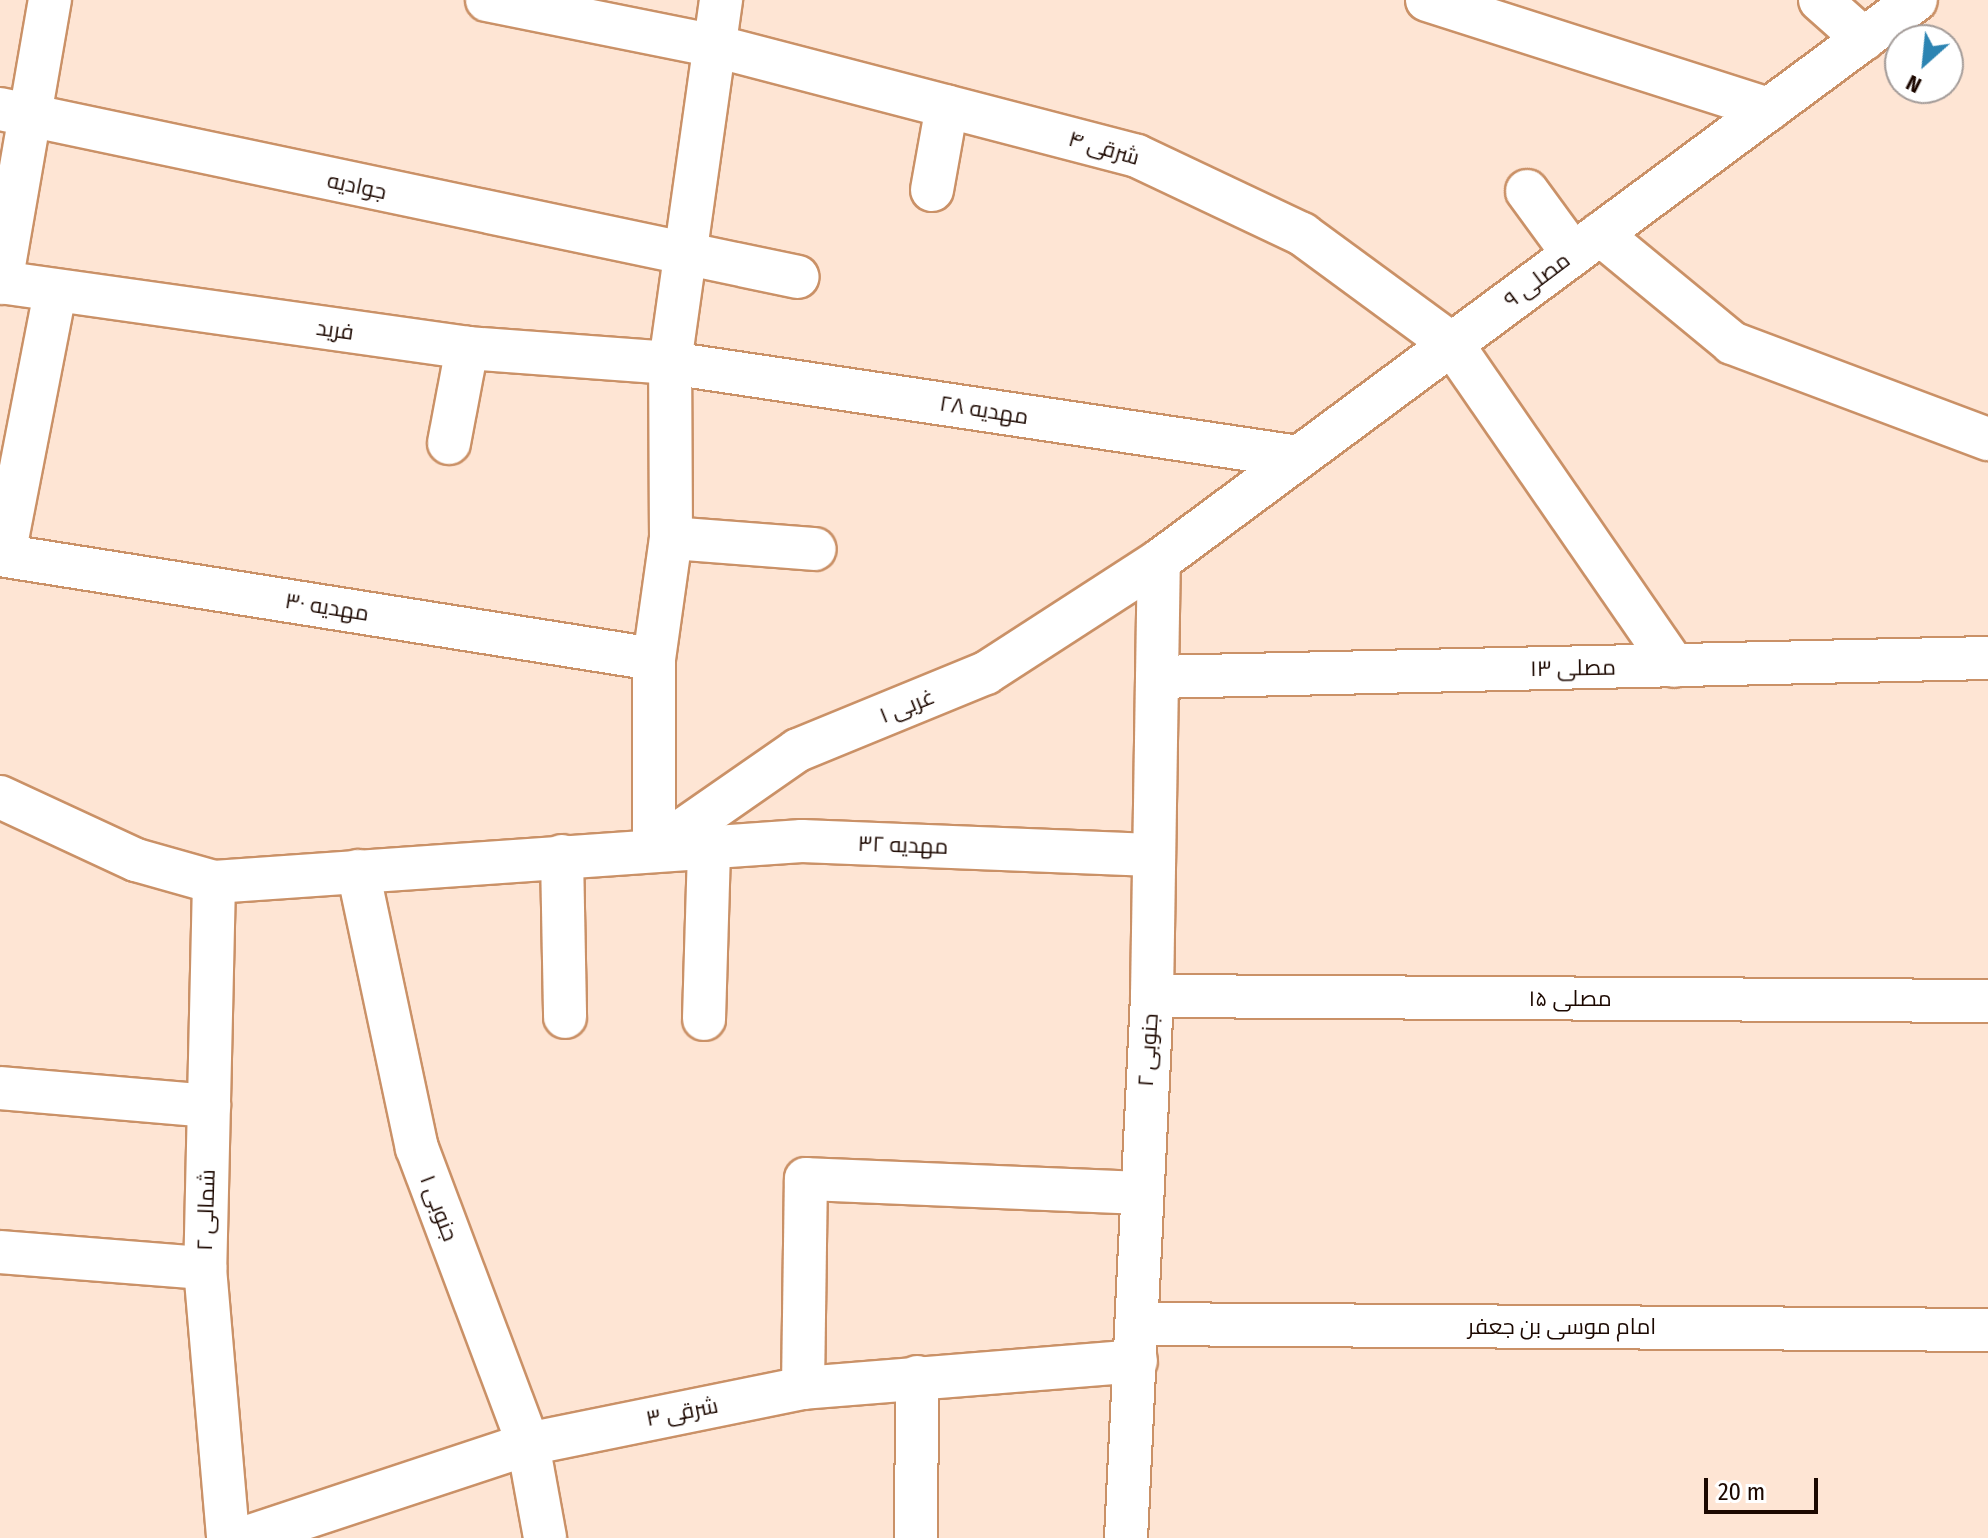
<!DOCTYPE html>
<html>
<head>
<meta charset="utf-8">
<style>
  body { margin:0 }
  #map { position:relative; width:1988px; height:1538px; overflow:hidden; background:#fee5d4; font-family:"Fira Sans Condensed",Cairo,sans-serif }
  div>[style] { position:absolute }
  .roads { filter:drop-shadow(2px 0 #ca9167) drop-shadow(-2px 0 #ca9167) drop-shadow(0 2px #ca9167) drop-shadow(0 -2px #ca9167) }
  .minor>* { height:42px; margin:-21px; padding:0 21px; transform-origin:21px; border-radius:21px; background:#fff }
  span { translate:-50% -50%; white-space:nowrap; text-align:center; line-height:1.15; -webkit-text-stroke:8px #fff; paint-order:stroke }
  .street-label { font-size:22px; color:#1c0800 }
  .north { position:absolute; left:1884px; top:24px; width:80px; height:80px; box-sizing:border-box; background:#fff; border:2px solid #a49c99; border-radius:50%; rotate:207deg; font-size:22px; font-weight:700; line-height:32px; text-align:center; color:#1c0800 }
  .north::after { content:''; display:block; margin:auto; width:28px; height:36px; background:#2c84b2; clip-path:polygon(50% 0,100% 100%,50% 72%,0 100%) }
  .scale { position:absolute; left:1704px; top:1478px; width:114px; height:36px; box-sizing:border-box; border:4px solid #1c0800; border-top:0; padding-left:10px; font-size:24px; line-height:28px; white-space:nowrap; color:#1c0800; -webkit-text-stroke:6px #fff; paint-order:stroke }
</style>
</head>
<body>
<div id="map">
  <div class="roads">
    <div class="minor">
      <i style="left:487px;top:0;width:233px;rotate:11.4deg"></i>
      <i style="left:715px;top:46px;width:436px;rotate:14.6deg"></i>
      <i style="left:1137px;top:156px;width:183px;rotate:25.3deg"></i>
      <i style="left:1302px;top:234px;width:186px;rotate:36.3deg"></i>
      <i style="left:1452px;top:344px;width:391px;rotate:55.4deg"></i>
      <i style="left:1427px;top:0;width:359px;rotate:17.7deg"></i>
      <i style="left:1820px;top:0;width:59px;rotate:41.6deg"></i>
      <i style="left:0;top:109px;width:815px;rotate:11.89deg"></i>
      <i style="left:932px;top:190px;width:85px;rotate:-79.9deg"></i>
      <i style="left:1527px;top:191px;width:78px;rotate:53.9deg"></i>
      <i style="left:1600px;top:234px;width:171px;rotate:39.5deg"></i>
      <i style="left:1732px;top:343px;width:273px;rotate:20.6deg"></i>
      <i style="left:0;top:282px;width:472px;rotate:8deg"></i>
      <i style="left:467px;top:348px;width:204px;rotate:4.2deg"></i>
      <i style="left:670px;top:363px;width:635px;rotate:8.51deg"></i>
      <i style="left:1px;top:283px;width:287px;rotate:-80.2deg"></i>
      <i style="left:449px;top:443px;width:97px;rotate:-79.3deg"></i>
      <i style="left:671px;top:538px;width:144px;rotate:4.4deg"></i>
      <i style="left:0;top:555px;width:662px;rotate:9.04deg"></i>
      <i style="left:4px;top:555px;width:268px;rotate:-79deg"></i>
      <i style="left:1157px;top:677px;width:831px;rotate:-1.31deg"></i>
      <i style="left:0;top:797px;width:150px;rotate:24.9deg"></i>
      <i style="left:136px;top:860px;width:81px;rotate:15.8deg"></i>
      <i style="left:214px;top:882px;width:589px;rotate:-3.99deg"></i>
      <i style="left:802px;top:841px;width:350px;rotate:2.3deg"></i>
      <i style="left:654px;top:850px;width:175px;rotate:-34.8deg"></i>
      <i style="left:798px;top:750px;width:203px;rotate:-22.3deg"></i>
      <i style="left:986px;top:673px;width:206px;rotate:-32.9deg"></i>
      <i style="left:1159px;top:561px;width:942px;rotate:-36.54deg"></i>
      <i style="left:654px;top:850px;width:191px;rotate:-90deg"></i>
      <i style="left:654px;top:659px;width:122px;rotate:-82deg"></i>
      <i style="left:671px;top:538px;width:175px;rotate:-90.3deg"></i>
      <i style="left:670px;top:363px;width:367px;rotate:-82deg"></i>
      <i style="left:562px;top:856px;width:161px;rotate:88.9deg"></i>
      <i style="left:358px;top:871px;width:283px;rotate:78deg"></i>
      <i style="left:417px;top:1148px;width:316px;rotate:69.4deg"></i>
      <i style="left:528px;top:1444px;width:96px;rotate:79.7deg"></i>
      <i style="left:214px;top:882px;width:386px;rotate:91.3deg"></i>
      <i style="left:205px;top:1268px;width:271px;rotate:85.1deg"></i>
      <i style="left:1152px;top:996px;width:836px;rotate:0.34deg"></i>
      <i style="left:704px;top:1019px;width:173px;rotate:-88.3deg"></i>
      <i style="left:0;top:1088px;width:210px;rotate:4.9deg"></i>
      <i style="left:0;top:1252px;width:206px;rotate:4.5deg"></i>
      <i style="left:1137px;top:1324px;width:851px;rotate:0.4deg"></i>
      <i style="left:803px;top:1388px;width:209px;rotate:-89.2deg"></i>
      <i style="left:806px;top:1179px;width:333px;rotate:2.4deg"></i>
      <i style="left:244px;top:1538px;width:299px;rotate:-18.3deg"></i>
      <i style="left:528px;top:1444px;width:281px;rotate:-11.5deg"></i>
      <i style="left:803px;top:1388px;width:334px;rotate:-4.6deg"></i>
      <i style="left:916px;top:1538px;width:161px;rotate:-89.6deg"></i>
      <i style="left:1126px;top:1538px;width:543px;rotate:-87.25deg"></i>
      <i style="left:1152px;top:996px;width:435px;rotate:-89.1deg"></i>
    </div>
  </div>
  <div class="street-label">
    <span style="left:1104px;top:148px;rotate:16deg">۴ شرقی</span>
    <span style="left:357px;top:186px;rotate:12deg">جوادیه</span>
    <span style="left:1537px;top:280px;rotate:-37deg">مصلی ۹</span>
    <span style="left:335px;top:330px;rotate:8deg">فرید</span>
    <span style="left:984px;top:410px;rotate:9deg">مهدیه ۲۸</span>
    <span style="left:327px;top:607px;rotate:9deg">مهدیه ۳۰</span>
    <span style="left:1573px;top:668px;rotate:-1deg">مصلی ۱۳</span>
    <span style="left:907px;top:706px;rotate:-22deg">۱ غربی</span>
    <span style="left:903px;top:845px;rotate:2deg">مهدیه ۳۲</span>
    <span style="left:1570px;top:999px">مصلی ۱۵</span>
    <span style="left:1148px;top:1050px;rotate:-86deg">جنوبی ۲</span>
    <span style="left:439px;top:1208px;rotate:69deg">جنوبی ۱</span>
    <span style="left:206px;top:1210px;rotate:-88deg">شمالی ۲</span>
    <span style="left:1562px;top:1327px">امام موسی بن جعفر</span>
    <span style="left:682px;top:1412px;rotate:-11deg">شرقی ۳</span>
  </div>
  <div class="north">N</div>
  <div class="scale">20 m</div>
</div>
</body>
</html>
